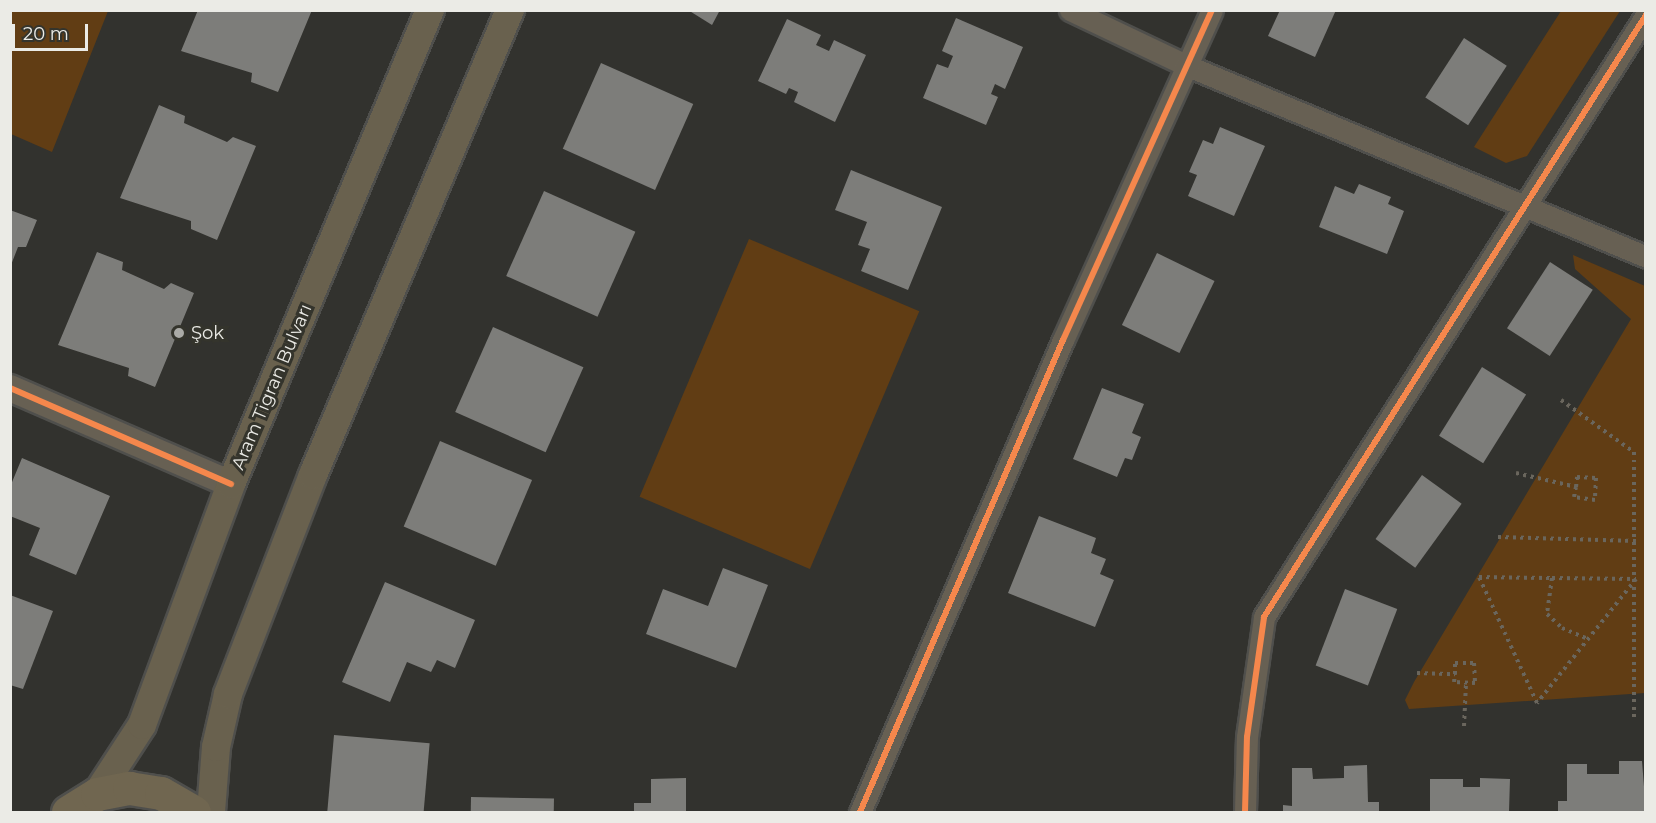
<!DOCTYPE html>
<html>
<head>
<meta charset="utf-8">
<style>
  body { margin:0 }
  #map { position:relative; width:1656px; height:823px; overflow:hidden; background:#32322e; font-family:Montserrat,sans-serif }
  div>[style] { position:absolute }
  .green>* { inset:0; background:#613d14; transform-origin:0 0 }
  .building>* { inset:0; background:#7d7d7a; transform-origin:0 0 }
  .path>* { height:4px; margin-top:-2px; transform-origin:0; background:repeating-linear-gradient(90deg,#6a665d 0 3px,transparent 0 7.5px) }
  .roads { filter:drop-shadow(2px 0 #4f4f4c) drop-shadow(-2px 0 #4f4f4c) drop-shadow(0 2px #4f4f4c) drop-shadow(0 -2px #4f4f4c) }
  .minor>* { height:21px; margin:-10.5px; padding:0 10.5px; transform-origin:10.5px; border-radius:10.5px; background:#676053 }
  .tertiary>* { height:26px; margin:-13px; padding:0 13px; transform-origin:13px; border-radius:13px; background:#676053 }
  .secondary>* { height:28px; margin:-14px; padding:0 14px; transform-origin:14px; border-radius:14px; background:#69614e }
  .primary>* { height:33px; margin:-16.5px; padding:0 16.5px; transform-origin:16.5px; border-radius:16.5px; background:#706650 }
  .cycleway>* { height:6px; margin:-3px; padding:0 3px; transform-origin:3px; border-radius:3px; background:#f5874c }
  .dots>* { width:16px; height:16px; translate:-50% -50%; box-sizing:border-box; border:3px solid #34342c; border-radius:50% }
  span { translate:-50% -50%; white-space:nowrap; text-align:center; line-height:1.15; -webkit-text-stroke:6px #34342c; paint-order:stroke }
  .poi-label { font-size:18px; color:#ebebe6 }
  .left { translate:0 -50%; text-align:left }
  .street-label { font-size:18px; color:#ebebe6 }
  .frame { position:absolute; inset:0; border:12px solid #ebebe6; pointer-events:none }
  .scale { position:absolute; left:12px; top:24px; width:76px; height:27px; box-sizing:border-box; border:3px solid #ebebe6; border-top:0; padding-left:8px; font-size:18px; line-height:21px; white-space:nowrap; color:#ebebe6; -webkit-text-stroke:4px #34342c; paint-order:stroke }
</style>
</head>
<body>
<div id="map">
  <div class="green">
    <i style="clip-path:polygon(11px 10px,108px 11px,52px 152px,11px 134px)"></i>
    <i style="clip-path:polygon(1561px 11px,1620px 11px,1527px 156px,1506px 163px,1474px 147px)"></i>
    <i style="left:749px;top:239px;width:185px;height:280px;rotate:23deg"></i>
    <i style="clip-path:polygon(1573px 255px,1645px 286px,1645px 693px,1409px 709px,1405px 700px,1414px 682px,1631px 319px,1575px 269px)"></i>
  </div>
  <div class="building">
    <i style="clip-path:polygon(198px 10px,312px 10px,278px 92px,251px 82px,252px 73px,181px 51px)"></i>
    <i style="clip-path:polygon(688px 10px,720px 10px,712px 25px)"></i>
    <i style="clip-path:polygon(1280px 10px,1336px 10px,1315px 57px,1268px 36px)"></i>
    <i style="clip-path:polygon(956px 18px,1023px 47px,1005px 89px,995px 84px,991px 94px,998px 97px,986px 125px,923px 98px,937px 64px,948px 68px,953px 56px,942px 51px)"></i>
    <i style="clip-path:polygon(787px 19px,821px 35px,816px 45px,829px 51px,834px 40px,866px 55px,835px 122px,794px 102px,798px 92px,789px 88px,786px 94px,758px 81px)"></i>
    <i style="left:1464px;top:38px;width:51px;height:71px;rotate:33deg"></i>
    <i style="left:601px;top:63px;width:101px;height:94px;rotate:24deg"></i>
    <i style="clip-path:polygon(159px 105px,185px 116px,184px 123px,227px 142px,233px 137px,256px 146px,217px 240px,191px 229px,191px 221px,120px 198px)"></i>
    <i style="clip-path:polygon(1220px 127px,1265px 146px,1234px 216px,1188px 196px,1197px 175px,1189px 172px,1203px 140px,1213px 144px)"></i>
    <i style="clip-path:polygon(851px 170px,942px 207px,908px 290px,861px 271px,870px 249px,858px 245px,867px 222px,835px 210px)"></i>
    <i style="clip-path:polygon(1359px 184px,1391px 197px,1388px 204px,1404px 211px,1387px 254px,1319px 227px,1335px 186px,1354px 194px)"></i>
    <i style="left:544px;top:191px;width:100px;height:93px;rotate:24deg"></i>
    <i style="clip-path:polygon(10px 210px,37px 220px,26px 247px,18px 247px,11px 265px)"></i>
    <i style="clip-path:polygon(97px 252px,123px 262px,122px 270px,164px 289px,171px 283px,194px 293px,155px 387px,128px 376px,129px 368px,58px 345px)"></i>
    <i style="left:1157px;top:253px;width:64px;height:80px;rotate:26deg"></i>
    <i style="left:1550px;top:262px;width:51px;height:79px;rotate:33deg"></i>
    <i style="left:493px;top:327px;width:99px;height:93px;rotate:24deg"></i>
    <i style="left:1482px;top:367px;width:52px;height:81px;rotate:32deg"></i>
    <i style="clip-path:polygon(1102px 388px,1144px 404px,1132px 433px,1141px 437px,1132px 460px,1125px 458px,1117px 477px,1073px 459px)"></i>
    <i style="left:440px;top:441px;width:100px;height:93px;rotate:23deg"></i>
    <i style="clip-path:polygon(22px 458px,110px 496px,76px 575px,29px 555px,40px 528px,10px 516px,10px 487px)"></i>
    <i style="left:1422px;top:475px;width:49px;height:79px;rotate:36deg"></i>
    <i style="clip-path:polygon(1039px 516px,1096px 538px,1091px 553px,1106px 559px,1100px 574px,1114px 580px,1095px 627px,1008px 593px)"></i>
    <i style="clip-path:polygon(723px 568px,768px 585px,736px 668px,646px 634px,663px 589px,708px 606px)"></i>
    <i style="clip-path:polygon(385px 582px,475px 620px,455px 668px,437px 660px,431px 672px,407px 662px,390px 702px,342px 682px)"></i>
    <i style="left:1345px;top:589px;width:56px;height:82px;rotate:21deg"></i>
    <i style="clip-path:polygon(10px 595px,53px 611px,23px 689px,10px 685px)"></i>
    <i style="left:334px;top:735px;width:96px;height:77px;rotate:5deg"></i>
    <i style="clip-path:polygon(1619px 761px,1642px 761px,1646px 812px,1558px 812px,1558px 801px,1567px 801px,1567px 764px,1587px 764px,1587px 774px,1619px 774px)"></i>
    <i style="clip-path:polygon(1367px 765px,1368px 802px,1379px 802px,1379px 812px,1283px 812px,1283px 805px,1292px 806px,1292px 768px,1312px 768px,1313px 779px,1344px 778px,1344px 766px)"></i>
    <i style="clip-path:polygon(686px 778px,686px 812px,634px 812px,634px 803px,651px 803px,651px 779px)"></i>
    <i style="clip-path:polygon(1480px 778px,1510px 779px,1509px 812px,1430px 812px,1430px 779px,1463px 779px,1463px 787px,1480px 787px)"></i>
    <i style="left:471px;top:797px;width:83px;height:15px;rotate:1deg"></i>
  </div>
  <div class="path">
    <i style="left:1561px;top:400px;width:90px;rotate:35.5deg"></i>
    <i style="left:1634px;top:452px;width:268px;rotate:90deg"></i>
    <i style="left:1516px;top:473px;width:62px;rotate:13.1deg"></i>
    <i style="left:1576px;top:487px;width:10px;rotate:-84deg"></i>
    <i style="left:1577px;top:477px;width:19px;rotate:3deg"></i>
    <i style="left:1596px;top:478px;width:22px;rotate:93deg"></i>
    <i style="left:1595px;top:500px;width:21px;rotate:-172deg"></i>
    <i style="left:1574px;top:497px;width:10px;rotate:-79deg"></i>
    <i style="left:1498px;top:537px;width:138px;rotate:1.7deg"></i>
    <i style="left:1479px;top:577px;width:73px;rotate:0.8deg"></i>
    <i style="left:1552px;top:578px;width:84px;rotate:0.7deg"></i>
    <i style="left:1636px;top:579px;width:159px;rotate:128.6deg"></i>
    <i style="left:1537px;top:703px;width:139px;rotate:-114.7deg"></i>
    <i style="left:1552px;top:578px;width:36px;rotate:98deg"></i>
    <i style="left:1547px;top:614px;width:21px;rotate:43deg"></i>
    <i style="left:1562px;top:628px;width:28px;rotate:23deg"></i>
    <i style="left:1417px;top:673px;width:38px;rotate:2deg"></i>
    <i style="left:1455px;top:674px;width:11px;rotate:-90deg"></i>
    <i style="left:1455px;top:663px;width:19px"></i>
    <i style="left:1474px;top:663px;width:20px;rotate:87deg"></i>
    <i style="left:1475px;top:683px;width:21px;rotate:-177deg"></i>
    <i style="left:1454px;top:682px;width:8px;rotate:-83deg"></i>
    <i style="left:1464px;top:726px;width:43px;rotate:-87.3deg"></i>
  </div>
  <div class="roads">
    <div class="minor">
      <i style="left:1070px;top:10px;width:131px;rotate:25.4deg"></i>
      <i style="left:1188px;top:66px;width:496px;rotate:22.6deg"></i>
      <i style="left:860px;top:812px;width:514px;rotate:-66.73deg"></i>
      <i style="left:1063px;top:340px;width:362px;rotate:-65.7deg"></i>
      <i style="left:1245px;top:812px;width:75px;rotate:-88.5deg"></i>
      <i style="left:1247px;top:737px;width:121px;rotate:-81.9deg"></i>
      <i style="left:1264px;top:617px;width:713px;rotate:-57.6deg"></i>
    </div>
    <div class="tertiary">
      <i style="left:10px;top:388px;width:241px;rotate:23.5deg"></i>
    </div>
    <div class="secondary">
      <i style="left:97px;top:794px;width:82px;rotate:-56.9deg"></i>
      <i style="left:142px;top:725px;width:257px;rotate:-69.7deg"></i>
      <i style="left:231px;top:484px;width:514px;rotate:-67.23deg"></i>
      <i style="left:211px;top:812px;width:65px;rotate:-85.6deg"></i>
      <i style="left:216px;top:747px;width:54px;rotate:-77.2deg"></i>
      <i style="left:228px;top:694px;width:235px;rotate:-68.8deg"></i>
      <i style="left:313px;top:475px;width:505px;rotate:-67.04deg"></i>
    </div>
    <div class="primary">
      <i style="left:68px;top:812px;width:34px;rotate:-32deg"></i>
      <i style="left:97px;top:794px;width:33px;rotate:-11deg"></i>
      <i style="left:129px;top:788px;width:32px;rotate:9deg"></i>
      <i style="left:161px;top:793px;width:38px;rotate:30deg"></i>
    </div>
  </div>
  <div class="cycleway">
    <i style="left:10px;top:388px;width:241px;rotate:23.5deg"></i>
    <i style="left:860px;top:812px;width:514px;rotate:-66.73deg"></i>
    <i style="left:1063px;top:340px;width:362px;rotate:-65.7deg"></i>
    <i style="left:1245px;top:812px;width:75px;rotate:-88.5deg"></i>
    <i style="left:1247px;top:737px;width:121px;rotate:-81.9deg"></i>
    <i style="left:1264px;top:617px;width:713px;rotate:-57.6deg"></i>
  </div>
  <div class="dots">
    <i style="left:179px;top:333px;background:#aaaaa6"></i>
  </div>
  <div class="poi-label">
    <span class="left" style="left:191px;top:333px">Şok</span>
  </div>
  <div class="street-label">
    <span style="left:272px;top:387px;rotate:-67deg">Aram Tigran Bulvarı</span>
  </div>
  <div class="frame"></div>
  <div class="scale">20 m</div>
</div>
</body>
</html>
